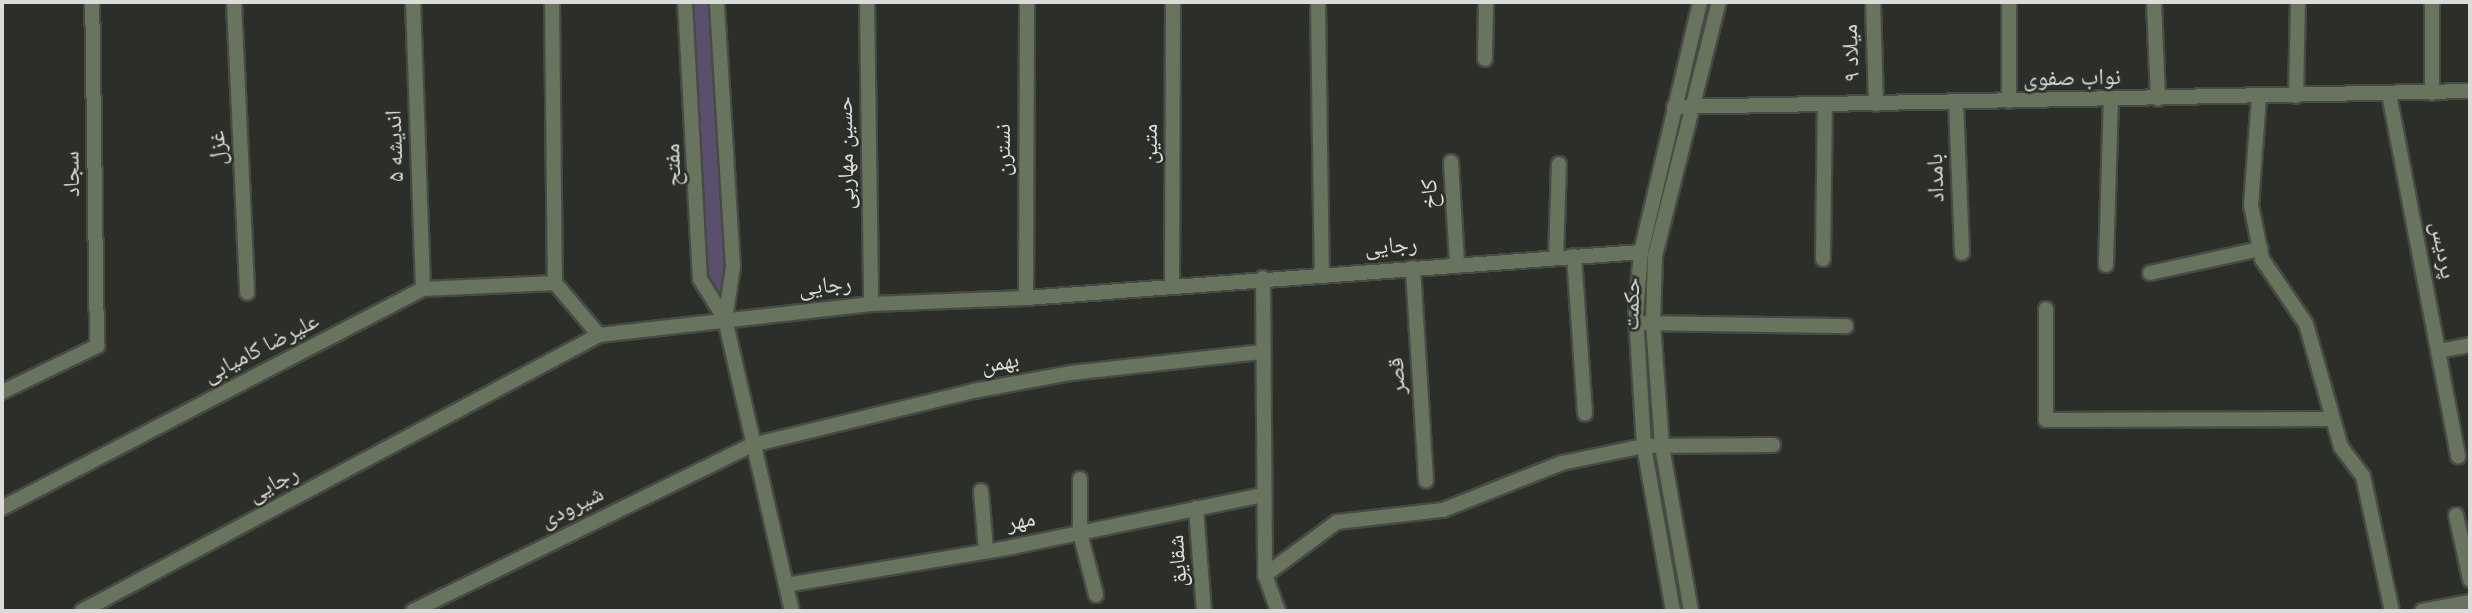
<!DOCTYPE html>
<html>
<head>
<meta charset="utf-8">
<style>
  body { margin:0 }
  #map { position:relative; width:2472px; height:613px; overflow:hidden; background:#2b2e29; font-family:Karla,"Noto Naskh Arabic",sans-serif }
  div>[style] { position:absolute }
  .green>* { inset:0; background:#5b4f6e }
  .roads { filter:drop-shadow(2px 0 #474a45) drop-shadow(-2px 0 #474a45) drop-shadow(0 2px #474a45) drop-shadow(0 -2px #474a45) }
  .minor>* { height:14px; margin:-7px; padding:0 7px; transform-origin:7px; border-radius:7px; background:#68745d }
  .tertiary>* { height:14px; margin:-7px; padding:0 7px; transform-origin:7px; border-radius:7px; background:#68745d }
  span { translate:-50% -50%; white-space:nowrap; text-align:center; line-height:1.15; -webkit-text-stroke:5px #2b2e29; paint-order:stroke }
  .street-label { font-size:23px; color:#dbdcd9 }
  .frame { position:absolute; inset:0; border:4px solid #dbdcd9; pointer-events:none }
</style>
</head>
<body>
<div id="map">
  <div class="green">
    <i style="clip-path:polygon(692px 2px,711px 2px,726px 271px,723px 299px,707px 278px)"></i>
  </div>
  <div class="roads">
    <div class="minor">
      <i style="left:234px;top:2px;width:291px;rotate:87.4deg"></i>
      <i style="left:413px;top:2px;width:287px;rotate:88deg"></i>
      <i style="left:552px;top:2px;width:281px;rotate:89.4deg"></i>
      <i style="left:555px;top:283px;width:68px;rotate:49.8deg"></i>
      <i style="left:867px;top:2px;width:302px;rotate:89.2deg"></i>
      <i style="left:1318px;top:2px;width:272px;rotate:89.2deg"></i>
      <i style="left:1873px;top:2px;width:102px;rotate:88.3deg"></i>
      <i style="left:2154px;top:2px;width:97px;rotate:87.6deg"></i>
      <i style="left:1485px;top:59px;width:57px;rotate:-89deg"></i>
      <i style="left:2432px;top:93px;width:91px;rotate:-90deg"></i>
      <i style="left:2389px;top:94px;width:369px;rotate:79.2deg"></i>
      <i style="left:2296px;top:96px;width:94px;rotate:-88.8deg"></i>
      <i style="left:2259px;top:97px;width:108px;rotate:94.2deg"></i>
      <i style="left:2251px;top:205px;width:55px;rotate:78.5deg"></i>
      <i style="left:2262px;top:259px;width:78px;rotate:55.9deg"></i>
      <i style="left:2306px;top:324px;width:128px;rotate:74.1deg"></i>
      <i style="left:2341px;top:447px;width:36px;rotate:53deg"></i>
      <i style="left:2363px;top:476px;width:138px;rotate:77.9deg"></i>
      <i style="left:2009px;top:101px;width:99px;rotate:-90deg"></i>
      <i style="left:1956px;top:102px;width:151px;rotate:87.7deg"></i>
      <i style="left:1674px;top:107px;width:796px;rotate:-1.15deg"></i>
      <i style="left:1451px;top:162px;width:102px;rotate:86.6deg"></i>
      <i style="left:1574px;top:256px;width:158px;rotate:86deg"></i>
      <i style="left:1556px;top:258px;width:94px;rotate:-88.2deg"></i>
      <i style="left:1823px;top:259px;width:154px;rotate:-89.3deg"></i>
      <i style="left:2106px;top:265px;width:165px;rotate:-88.3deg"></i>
      <i style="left:1413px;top:268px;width:213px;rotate:86.5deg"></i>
      <i style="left:2150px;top:273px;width:113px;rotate:-12.3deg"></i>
      <i style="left:1263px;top:278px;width:297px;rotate:89.6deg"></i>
      <i style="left:1265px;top:575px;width:38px;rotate:70deg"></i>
      <i style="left:1172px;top:285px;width:283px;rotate:-89.8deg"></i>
      <i style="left:1026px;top:298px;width:296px;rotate:-89.8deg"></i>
      <i style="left:2046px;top:309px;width:111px;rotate:90deg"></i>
      <i style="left:2046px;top:420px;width:285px;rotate:-0.2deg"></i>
      <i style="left:1645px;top:323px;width:201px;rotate:0.9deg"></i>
      <i style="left:2439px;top:351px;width:32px;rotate:-11deg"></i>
      <i style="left:2px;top:392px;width:106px;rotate:-25.8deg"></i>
      <i style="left:97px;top:346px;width:344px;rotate:-90.8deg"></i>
      <i style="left:1080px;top:479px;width:54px;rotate:90deg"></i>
      <i style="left:1080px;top:533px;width:64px;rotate:75.5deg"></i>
      <i style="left:981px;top:491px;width:60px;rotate:85.2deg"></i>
      <i style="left:2px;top:508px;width:475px;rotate:-27.5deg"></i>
      <i style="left:423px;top:289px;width:132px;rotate:-2.6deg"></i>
      <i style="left:1196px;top:508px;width:103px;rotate:85.6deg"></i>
      <i style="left:2456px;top:515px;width:66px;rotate:77.7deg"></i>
      <i style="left:1265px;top:575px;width:89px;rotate:-36.4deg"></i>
      <i style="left:1337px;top:522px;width:107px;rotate:-6.5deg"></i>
      <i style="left:1443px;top:510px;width:128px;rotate:-21.6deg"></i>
      <i style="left:1562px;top:463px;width:84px;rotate:-11.7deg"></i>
      <i style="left:1644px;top:446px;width:129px;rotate:-0.4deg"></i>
      <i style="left:786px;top:585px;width:229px;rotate:-9.5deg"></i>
      <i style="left:1012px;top:547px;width:257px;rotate:-11.7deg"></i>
      <i style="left:82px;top:611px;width:586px;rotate:-28.1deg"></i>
      <i style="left:599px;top:335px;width:274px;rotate:-6.5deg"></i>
      <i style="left:871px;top:304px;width:155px;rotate:-2.2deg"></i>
      <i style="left:1026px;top:298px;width:617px;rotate:-4.28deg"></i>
      <i style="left:413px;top:611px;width:377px;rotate:-26.1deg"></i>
      <i style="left:752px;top:445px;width:228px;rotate:-13.7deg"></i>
      <i style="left:973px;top:391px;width:100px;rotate:-10.4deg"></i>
      <i style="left:1071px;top:373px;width:190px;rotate:-6.3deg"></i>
      <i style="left:1673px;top:611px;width:168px;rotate:-100deg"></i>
      <i style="left:1644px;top:446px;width:132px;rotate:-93.5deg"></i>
      <i style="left:1636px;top:314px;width:62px;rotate:-85.4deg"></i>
      <i style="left:1641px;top:252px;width:257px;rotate:-76.7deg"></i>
      <i style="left:1691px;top:611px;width:168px;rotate:-100deg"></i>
      <i style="left:1662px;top:446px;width:123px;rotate:-94.2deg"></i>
      <i style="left:1653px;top:323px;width:67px;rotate:-88.3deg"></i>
      <i style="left:1655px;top:256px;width:262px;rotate:-75.9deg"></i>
      <i style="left:2422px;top:611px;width:49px;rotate:-10.6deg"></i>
    </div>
    <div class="tertiary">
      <i style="left:685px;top:2px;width:277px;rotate:86.9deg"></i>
      <i style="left:700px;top:279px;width:47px;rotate:58deg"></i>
      <i style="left:725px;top:319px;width:53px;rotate:-81.3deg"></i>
      <i style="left:733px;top:267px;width:265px;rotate:-93.5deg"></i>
      <i style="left:725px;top:319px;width:300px;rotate:77.1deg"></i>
    </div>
  </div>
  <div class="street-label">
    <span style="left:1851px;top:53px;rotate:-92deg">میلاد ۹</span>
    <span style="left:2072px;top:78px;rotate:-1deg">نواب صفوی</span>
    <span style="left:1150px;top:144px;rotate:-90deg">متین</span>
    <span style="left:395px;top:146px;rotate:-92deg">اندیشه ۵</span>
    <span style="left:218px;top:148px;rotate:-93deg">غزل</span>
    <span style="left:1003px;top:150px;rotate:-90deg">نسترن</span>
    <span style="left:846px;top:153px;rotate:-91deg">حسین مهاربی</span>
    <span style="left:673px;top:165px;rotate:-92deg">مفتح</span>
    <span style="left:72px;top:174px;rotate:-91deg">سجاد</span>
    <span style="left:1936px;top:178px;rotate:-92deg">بامداد</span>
    <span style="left:1430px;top:194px;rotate:-94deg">کاخ</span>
    <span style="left:1391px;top:246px;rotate:-4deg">رجایی</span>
    <span style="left:2443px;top:250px;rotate:79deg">پردیس</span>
    <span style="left:825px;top:286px;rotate:-6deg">رجایی</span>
    <span style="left:1632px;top:304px;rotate:-89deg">حکمت</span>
    <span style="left:261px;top:348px;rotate:-27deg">علیرضا کامیابی</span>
    <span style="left:1000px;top:363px;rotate:-10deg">بهمن</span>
    <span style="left:1397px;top:376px;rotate:-93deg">قصر</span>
    <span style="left:273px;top:484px;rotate:-28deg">رجایی</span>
    <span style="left:572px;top:507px;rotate:-26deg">شیرودی</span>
    <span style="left:1021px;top:521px;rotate:-11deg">مهر</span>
    <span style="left:1178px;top:561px;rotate:-94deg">شقایق</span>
  </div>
  <div class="frame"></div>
</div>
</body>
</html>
